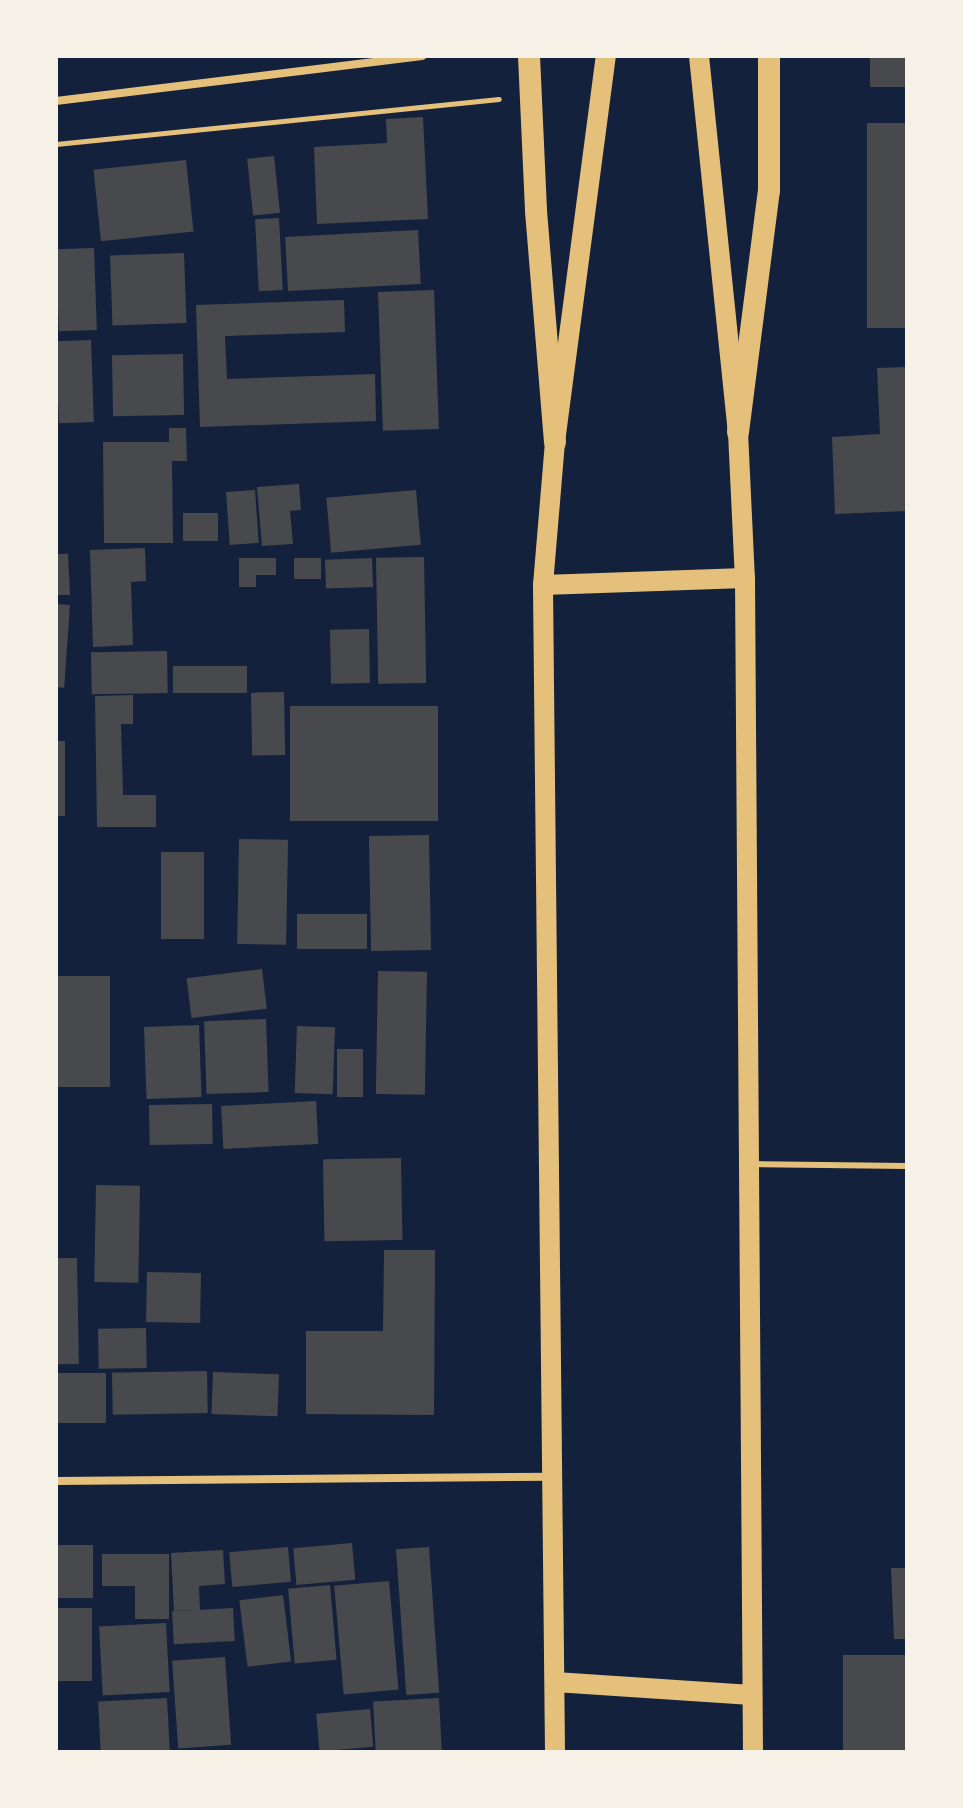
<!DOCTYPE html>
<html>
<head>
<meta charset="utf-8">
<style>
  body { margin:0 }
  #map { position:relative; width:963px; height:1808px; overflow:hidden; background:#14213d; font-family:"PT Sans",sans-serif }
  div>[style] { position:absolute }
  .building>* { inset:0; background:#48494c; transform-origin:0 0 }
  .path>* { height:5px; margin:-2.5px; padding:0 2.5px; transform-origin:2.5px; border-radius:2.5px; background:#e5c07b }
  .service>* { height:6px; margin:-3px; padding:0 3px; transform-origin:3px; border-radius:3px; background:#e5c07b }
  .minor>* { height:8px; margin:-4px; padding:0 4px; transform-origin:4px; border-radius:4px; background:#e5c07b }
  .primary>* { height:20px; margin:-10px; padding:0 10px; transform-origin:10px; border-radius:10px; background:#e5c07b }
  .trunk>* { height:22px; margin:-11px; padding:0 11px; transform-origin:11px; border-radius:11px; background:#e5c07b }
  span { translate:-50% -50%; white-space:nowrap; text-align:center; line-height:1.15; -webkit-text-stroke:8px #f6f1e7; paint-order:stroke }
  .frame { position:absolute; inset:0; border:58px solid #f6f1e7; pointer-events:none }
</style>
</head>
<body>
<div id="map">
  <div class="building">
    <i style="left:870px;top:56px;width:37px;height:31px"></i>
    <i style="clip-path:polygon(423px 117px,428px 219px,317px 224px,314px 147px,387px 143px,386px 119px)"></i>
    <i style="left:867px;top:123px;width:40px;height:205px"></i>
    <i style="left:274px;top:156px;width:57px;height:27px;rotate:84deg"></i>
    <i style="left:186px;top:160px;width:72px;height:93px;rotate:84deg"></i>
    <i style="left:279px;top:218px;width:72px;height:24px;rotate:87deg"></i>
    <i style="left:418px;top:230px;width:54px;height:133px;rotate:87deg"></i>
    <i style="left:94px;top:248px;width:82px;height:38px;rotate:88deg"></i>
    <i style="left:184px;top:253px;width:70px;height:74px;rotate:88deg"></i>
    <i style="left:434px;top:290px;width:139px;height:56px;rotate:88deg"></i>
    <i style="clip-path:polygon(344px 300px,345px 332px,225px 336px,227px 379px,375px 374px,376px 421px,200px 427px,196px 305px)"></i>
    <i style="left:91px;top:340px;width:82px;height:35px;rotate:88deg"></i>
    <i style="left:183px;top:354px;width:61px;height:71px;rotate:89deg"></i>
    <i style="clip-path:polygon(907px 367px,907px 511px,835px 514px,832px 437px,880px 434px,877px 368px)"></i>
    <i style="clip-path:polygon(169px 428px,186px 428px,187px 461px,172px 461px,173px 543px,104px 543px,103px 442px,169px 442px)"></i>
    <i style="clip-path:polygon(299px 484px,301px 510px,290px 511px,293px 544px,262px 546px,257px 487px)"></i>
    <i style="left:255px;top:490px;width:53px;height:29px;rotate:86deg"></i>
    <i style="left:416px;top:490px;width:55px;height:90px;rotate:85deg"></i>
    <i style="left:183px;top:513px;width:35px;height:28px"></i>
    <i style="clip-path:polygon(145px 548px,146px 581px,131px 582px,133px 645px,93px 647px,90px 550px)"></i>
    <i style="clip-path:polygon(56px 554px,68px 554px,70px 595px,56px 595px)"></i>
    <i style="left:424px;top:557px;width:126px;height:48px;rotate:89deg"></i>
    <i style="clip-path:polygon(239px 558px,276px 558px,276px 575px,256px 575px,256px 587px,239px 587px)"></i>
    <i style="left:321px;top:558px;width:21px;height:27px;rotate:90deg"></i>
    <i style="left:372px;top:558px;width:29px;height:47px;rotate:88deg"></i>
    <i style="left:56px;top:604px;width:14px;height:83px;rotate:4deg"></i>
    <i style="left:369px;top:629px;width:54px;height:39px;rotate:89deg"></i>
    <i style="left:167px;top:651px;width:42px;height:76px;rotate:89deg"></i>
    <i style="left:173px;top:666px;width:74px;height:27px"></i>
    <i style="left:284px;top:692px;width:63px;height:33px;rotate:89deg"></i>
    <i style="clip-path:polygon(133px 695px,133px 724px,121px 724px,123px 795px,156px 795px,156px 827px,97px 827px,95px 696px)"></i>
    <i style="left:290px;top:706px;width:148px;height:115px"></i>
    <i style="left:56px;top:741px;width:9px;height:75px"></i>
    <i style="left:429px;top:835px;width:115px;height:60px;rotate:89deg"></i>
    <i style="left:239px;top:839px;width:49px;height:105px;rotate:1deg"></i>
    <i style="left:161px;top:852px;width:43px;height:87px"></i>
    <i style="left:367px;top:914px;width:35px;height:70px;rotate:90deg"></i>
    <i style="left:262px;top:969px;width:40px;height:76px;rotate:83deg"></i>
    <i style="left:378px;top:971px;width:49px;height:123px;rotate:1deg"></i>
    <i style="left:56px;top:976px;width:54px;height:111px"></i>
    <i style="left:266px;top:1019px;width:73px;height:62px;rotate:88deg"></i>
    <i style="left:199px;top:1025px;width:72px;height:55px;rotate:88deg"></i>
    <i style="left:297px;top:1026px;width:38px;height:67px;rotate:2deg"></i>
    <i style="left:337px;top:1049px;width:26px;height:48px"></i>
    <i style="left:316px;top:1101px;width:43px;height:95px;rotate:87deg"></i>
    <i style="left:212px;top:1104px;width:40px;height:63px;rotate:89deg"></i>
    <i style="left:401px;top:1158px;width:82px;height:78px;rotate:89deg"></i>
    <i style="left:96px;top:1185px;width:44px;height:97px;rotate:1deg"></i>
    <i style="clip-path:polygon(384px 1250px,435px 1250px,434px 1415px,306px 1414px,306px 1331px,383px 1331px)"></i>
    <i style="left:77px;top:1258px;width:106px;height:21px;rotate:89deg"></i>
    <i style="left:147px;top:1272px;width:54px;height:50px;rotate:1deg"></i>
    <i style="left:146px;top:1328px;width:40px;height:48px;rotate:89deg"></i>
    <i style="left:207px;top:1371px;width:42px;height:95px;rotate:89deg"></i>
    <i style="left:213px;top:1372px;width:66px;height:42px;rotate:2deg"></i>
    <i style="left:56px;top:1373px;width:50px;height:50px"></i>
    <i style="left:352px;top:1543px;width:37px;height:59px;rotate:85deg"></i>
    <i style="left:56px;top:1545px;width:37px;height:53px"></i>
    <i style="left:288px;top:1547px;width:35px;height:59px;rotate:85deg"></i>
    <i style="left:429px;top:1547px;width:146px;height:33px;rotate:86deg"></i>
    <i style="clip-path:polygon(223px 1550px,225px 1584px,199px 1586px,200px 1610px,174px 1611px,171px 1553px)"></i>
    <i style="clip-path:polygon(102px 1554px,169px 1554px,169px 1619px,135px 1619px,135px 1586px,102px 1586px)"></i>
    <i style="clip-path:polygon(891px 1568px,907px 1568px,907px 1639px,894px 1639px)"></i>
    <i style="left:389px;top:1581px;width:109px;height:55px;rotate:85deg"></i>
    <i style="left:330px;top:1585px;width:75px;height:42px;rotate:85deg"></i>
    <i style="left:283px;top:1595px;width:67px;height:44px;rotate:83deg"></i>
    <i style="left:56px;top:1608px;width:36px;height:73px"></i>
    <i style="left:233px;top:1608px;width:33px;height:61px;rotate:87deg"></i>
    <i style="left:166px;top:1623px;width:69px;height:67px;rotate:87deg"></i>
    <i style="left:907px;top:1655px;width:97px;height:64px;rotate:90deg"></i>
    <i style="left:225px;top:1657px;width:88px;height:53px;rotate:86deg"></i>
    <i style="left:167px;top:1698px;width:54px;height:69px;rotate:87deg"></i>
    <i style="left:439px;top:1698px;width:54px;height:66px;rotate:87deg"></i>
    <i style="left:370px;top:1709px;width:38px;height:54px;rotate:85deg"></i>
  </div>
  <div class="path">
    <i style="left:56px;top:144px;width:445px;rotate:-5.8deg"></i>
  </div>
  <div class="service">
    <i style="left:751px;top:1164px;width:156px;rotate:0.7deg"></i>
  </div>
  <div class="minor">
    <i style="left:56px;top:101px;width:369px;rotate:-7deg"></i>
    <i style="left:56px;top:1481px;width:497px;rotate:-0.5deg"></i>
  </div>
  <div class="primary">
    <i style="left:699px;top:56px;width:378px;rotate:84.1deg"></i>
    <i style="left:738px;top:432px;width:146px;rotate:87.3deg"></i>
    <i style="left:745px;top:578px;width:1174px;rotate:89.61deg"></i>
    <i style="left:543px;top:585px;width:202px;rotate:-2deg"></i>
    <i style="left:555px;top:1682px;width:197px;rotate:3.8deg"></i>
    <i style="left:555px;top:1752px;width:1167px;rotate:-90.59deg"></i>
    <i style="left:543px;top:585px;width:144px;rotate:-85.2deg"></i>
    <i style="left:555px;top:442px;width:389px;rotate:-82.5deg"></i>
  </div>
  <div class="trunk">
    <i style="left:529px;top:56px;width:155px;rotate:87.4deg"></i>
    <i style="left:536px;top:211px;width:232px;rotate:85.3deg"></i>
    <i style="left:738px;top:432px;width:243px;rotate:-82.7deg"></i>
    <i style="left:769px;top:191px;width:135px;rotate:-90deg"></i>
  </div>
  <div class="frame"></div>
</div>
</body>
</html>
